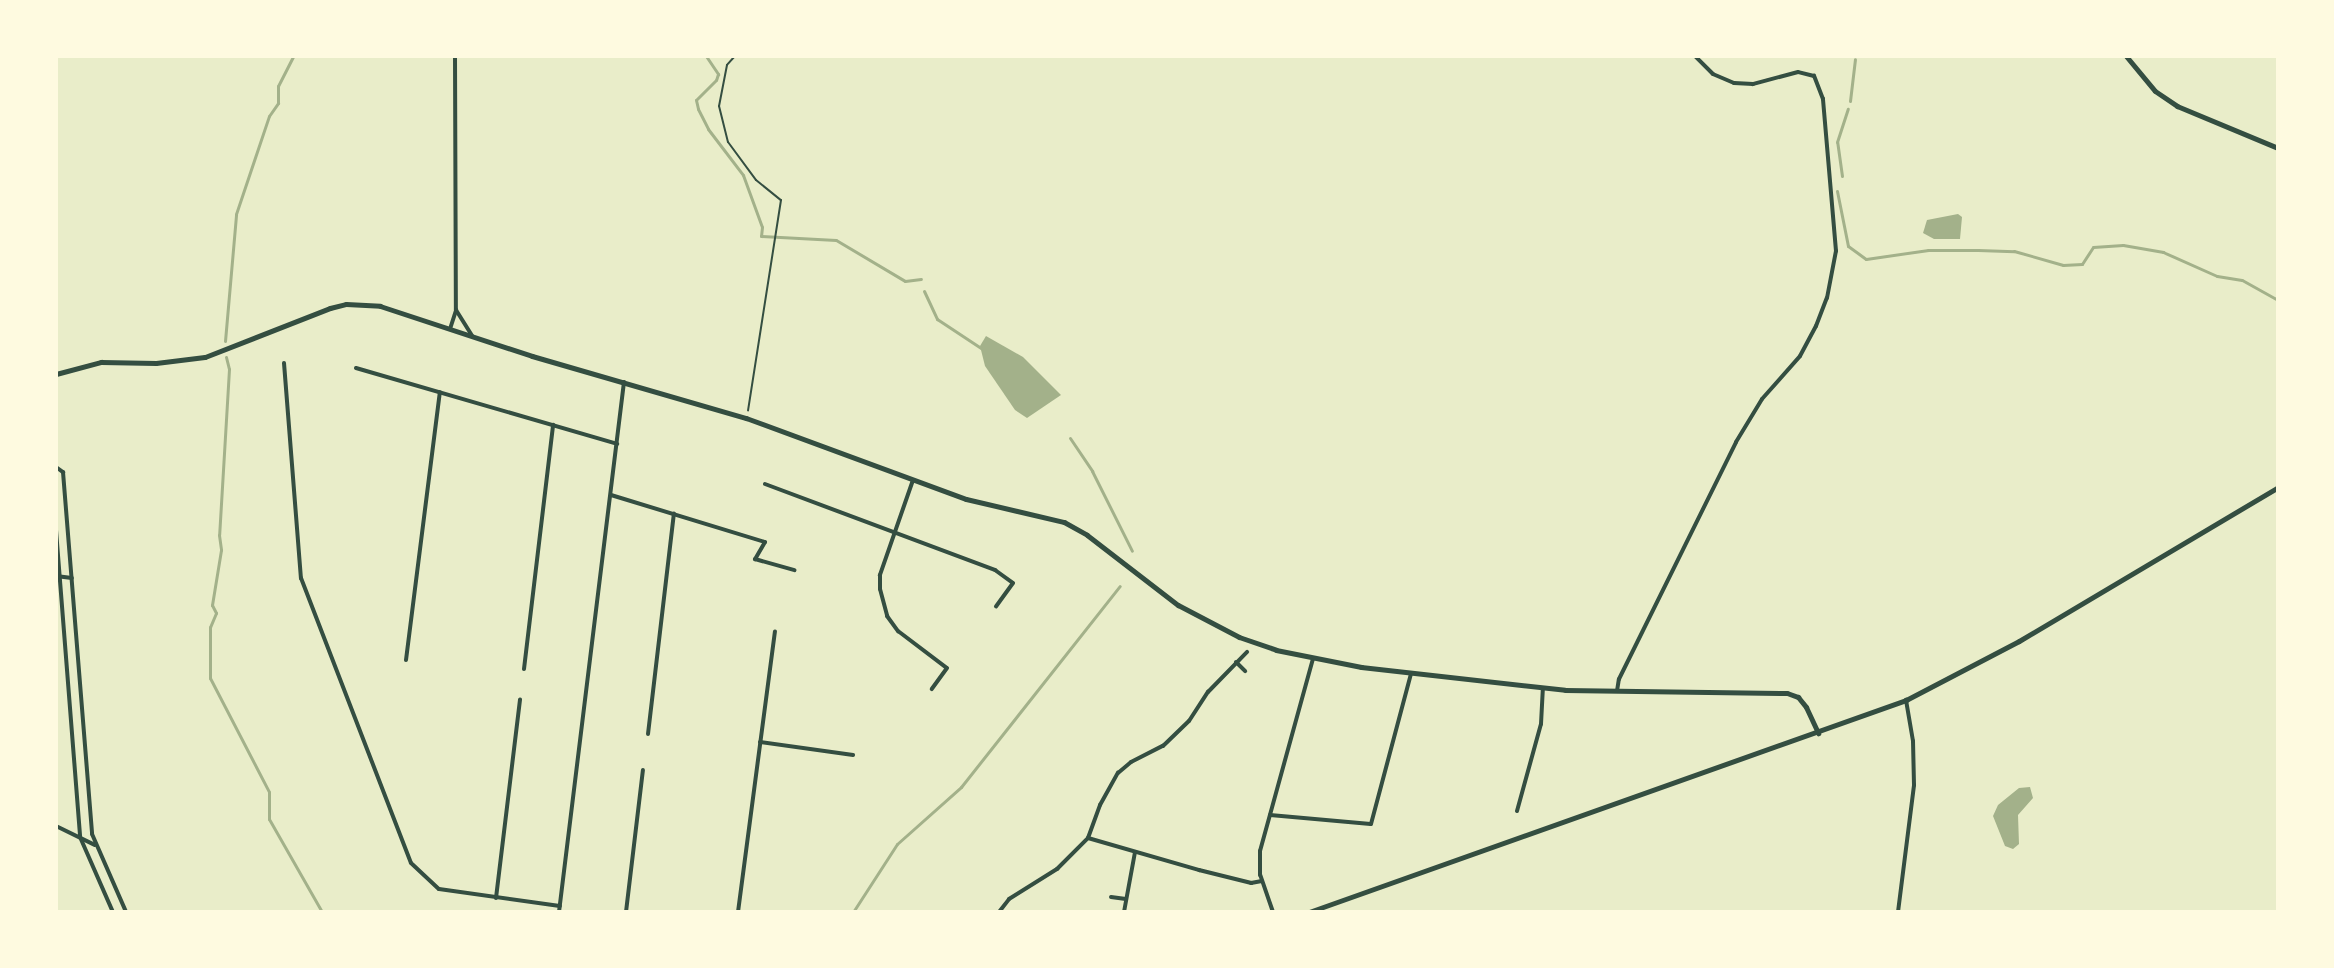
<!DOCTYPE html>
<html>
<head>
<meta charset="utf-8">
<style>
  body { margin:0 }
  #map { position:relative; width:2334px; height:968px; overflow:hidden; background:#e9edc9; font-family:"Varela Round",sans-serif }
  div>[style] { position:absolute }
  .water>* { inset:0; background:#a3b18a }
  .stream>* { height:3px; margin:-1.5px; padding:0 1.5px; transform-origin:1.5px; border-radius:1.5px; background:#a3b18a }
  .path>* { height:2px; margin:-1px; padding:0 1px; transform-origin:1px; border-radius:1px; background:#344e41 }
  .minor>* { height:4px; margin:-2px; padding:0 2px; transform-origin:2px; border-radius:2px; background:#344e41 }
  .tertiary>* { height:5px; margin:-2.5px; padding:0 2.5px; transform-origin:2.5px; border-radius:2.5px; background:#344e41 }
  span { translate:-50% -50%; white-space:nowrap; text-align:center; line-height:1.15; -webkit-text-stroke:8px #fefae0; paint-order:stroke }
  .frame { position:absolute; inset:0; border:58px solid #fefae0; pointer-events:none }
</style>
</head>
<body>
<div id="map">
  <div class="water">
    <i style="clip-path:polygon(1958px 214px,1962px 217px,1960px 239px,1934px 239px,1923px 233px,1927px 220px)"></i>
    <i style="clip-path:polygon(986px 336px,1023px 357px,1061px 395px,1027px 418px,1015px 410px,985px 366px,980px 346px)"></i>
    <i style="clip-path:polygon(2030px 787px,2033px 798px,2018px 815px,2019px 844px,2013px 849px,2005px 846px,1993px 816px,1998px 805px,2019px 788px)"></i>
  </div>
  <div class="stream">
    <i style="left:706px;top:56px;width:22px;rotate:56deg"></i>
    <i style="left:718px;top:74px;width:6px;rotate:108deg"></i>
    <i style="left:716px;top:80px;width:28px;rotate:135deg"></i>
    <i style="left:696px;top:100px;width:9px;rotate:77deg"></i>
    <i style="left:698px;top:109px;width:22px;rotate:63deg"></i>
    <i style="left:708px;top:129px;width:58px;rotate:52.7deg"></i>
    <i style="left:743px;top:175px;width:55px;rotate:69.9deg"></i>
    <i style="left:762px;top:227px;width:9px;rotate:96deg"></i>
    <i style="left:761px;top:236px;width:75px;rotate:3.1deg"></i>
    <i style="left:836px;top:240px;width:80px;rotate:30.7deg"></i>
    <i style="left:905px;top:281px;width:16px;rotate:-7deg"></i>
    <i style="left:1850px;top:101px;width:42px;rotate:-83.2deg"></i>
    <i style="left:1842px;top:176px;width:34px;rotate:-98deg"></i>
    <i style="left:1837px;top:142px;width:35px;rotate:-72deg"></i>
    <i style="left:1837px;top:191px;width:56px;rotate:78.7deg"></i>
    <i style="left:1848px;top:246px;width:22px;rotate:36deg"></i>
    <i style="left:1866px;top:259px;width:63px;rotate:-8.3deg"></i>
    <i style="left:1928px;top:250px;width:50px"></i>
    <i style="left:1978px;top:250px;width:36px;rotate:2deg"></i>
    <i style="left:2014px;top:251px;width:51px;rotate:15.9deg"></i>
    <i style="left:2063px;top:265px;width:19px;rotate:-3deg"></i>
    <i style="left:2082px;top:264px;width:20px;rotate:-57deg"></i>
    <i style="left:2093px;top:247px;width:30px;rotate:-4deg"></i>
    <i style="left:2123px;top:245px;width:41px;rotate:9.9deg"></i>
    <i style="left:2163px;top:252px;width:59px;rotate:24deg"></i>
    <i style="left:2217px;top:276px;width:25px;rotate:9deg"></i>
    <i style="left:2242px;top:280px;width:41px;rotate:29.1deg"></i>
    <i style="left:924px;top:291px;width:31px;rotate:65deg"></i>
    <i style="left:937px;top:319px;width:53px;rotate:33.4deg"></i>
    <i style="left:225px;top:341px;width:127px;rotate:-85deg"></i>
    <i style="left:236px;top:214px;width:103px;rotate:-71.4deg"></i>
    <i style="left:269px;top:116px;width:16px;rotate:-55deg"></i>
    <i style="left:278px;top:103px;width:17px;rotate:-90deg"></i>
    <i style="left:278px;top:86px;width:34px;rotate:-63deg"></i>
    <i style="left:226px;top:357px;width:12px;rotate:76deg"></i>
    <i style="left:229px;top:369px;width:166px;rotate:93.4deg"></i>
    <i style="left:219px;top:535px;width:15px;rotate:82deg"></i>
    <i style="left:221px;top:550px;width:56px;rotate:99.3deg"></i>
    <i style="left:212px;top:605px;width:9px;rotate:63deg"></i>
    <i style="left:216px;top:613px;width:15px;rotate:113deg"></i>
    <i style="left:210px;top:627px;width:51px;rotate:90deg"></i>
    <i style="left:210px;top:678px;width:128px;rotate:62.6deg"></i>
    <i style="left:269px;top:792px;width:27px;rotate:90deg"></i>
    <i style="left:269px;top:819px;width:107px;rotate:60.3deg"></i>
    <i style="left:1070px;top:438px;width:40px;rotate:56deg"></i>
    <i style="left:1092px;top:471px;width:89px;rotate:63.4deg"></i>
    <i style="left:853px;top:912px;width:81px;rotate:-57.1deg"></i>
    <i style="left:897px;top:844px;width:86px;rotate:-41.7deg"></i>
    <i style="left:961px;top:787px;width:256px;rotate:-51.7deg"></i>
  </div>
  <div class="path">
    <i style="left:735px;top:56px;width:12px;rotate:132deg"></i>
    <i style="left:727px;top:65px;width:42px;rotate:101deg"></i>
    <i style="left:719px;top:106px;width:37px;rotate:76deg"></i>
    <i style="left:728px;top:142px;width:47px;rotate:53.6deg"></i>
    <i style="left:756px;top:180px;width:32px;rotate:39deg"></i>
    <i style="left:781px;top:200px;width:213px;rotate:98.9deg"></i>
    <i style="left:56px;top:58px;width:2px;rotate:-63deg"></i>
  </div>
  <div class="minor">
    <i style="left:455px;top:56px;width:254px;rotate:89.8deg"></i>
    <i style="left:450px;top:329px;width:20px;rotate:-72deg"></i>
    <i style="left:456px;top:310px;width:31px;rotate:58deg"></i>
    <i style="left:284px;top:363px;width:216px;rotate:85.5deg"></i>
    <i style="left:301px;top:578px;width:305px;rotate:68.9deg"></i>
    <i style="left:411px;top:863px;width:38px;rotate:43deg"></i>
    <i style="left:439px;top:889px;width:122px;rotate:8deg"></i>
    <i style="left:356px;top:368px;width:272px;rotate:16.2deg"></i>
    <i style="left:56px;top:467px;width:9px;rotate:36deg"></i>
    <i style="left:63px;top:472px;width:363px;rotate:85.4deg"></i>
    <i style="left:92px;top:834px;width:85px;rotate:66.4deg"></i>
    <i style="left:913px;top:480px;width:101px;rotate:109.2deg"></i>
    <i style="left:880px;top:575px;width:14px;rotate:90deg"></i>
    <i style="left:880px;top:589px;width:28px;rotate:75deg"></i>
    <i style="left:887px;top:616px;width:19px;rotate:54deg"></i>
    <i style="left:898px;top:631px;width:61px;rotate:37.1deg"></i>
    <i style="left:947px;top:668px;width:26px;rotate:126deg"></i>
    <i style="left:765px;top:484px;width:246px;rotate:20.5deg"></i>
    <i style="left:995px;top:570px;width:22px;rotate:36deg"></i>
    <i style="left:1013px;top:583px;width:29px;rotate:126deg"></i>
    <i style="left:611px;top:495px;width:161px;rotate:17deg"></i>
    <i style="left:765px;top:542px;width:20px;rotate:120deg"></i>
    <i style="left:755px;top:559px;width:41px;rotate:15.8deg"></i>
    <i style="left:56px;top:530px;width:308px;rotate:85.5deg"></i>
    <i style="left:80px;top:837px;width:82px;rotate:66.3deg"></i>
    <i style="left:56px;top:576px;width:16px;rotate:7deg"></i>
    <i style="left:406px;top:660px;width:270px;rotate:-82.8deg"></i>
    <i style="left:1236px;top:662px;width:13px;rotate:45deg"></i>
    <i style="left:524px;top:669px;width:246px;rotate:-83.2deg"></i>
    <i style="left:1617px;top:691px;width:12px;rotate:-81deg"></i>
    <i style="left:1619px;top:679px;width:264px;rotate:-63.7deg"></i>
    <i style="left:1736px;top:442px;width:50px;rotate:-58.8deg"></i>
    <i style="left:1762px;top:399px;width:57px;rotate:-48.5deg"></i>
    <i style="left:1800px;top:356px;width:34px;rotate:-62deg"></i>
    <i style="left:1816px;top:326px;width:30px;rotate:-69deg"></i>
    <i style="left:1827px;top:298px;width:48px;rotate:-79.2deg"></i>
    <i style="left:1836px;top:251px;width:153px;rotate:-94.9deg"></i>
    <i style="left:1823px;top:99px;width:25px;rotate:-111deg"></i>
    <i style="left:1814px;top:76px;width:16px;rotate:-166deg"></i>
    <i style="left:1798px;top:72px;width:47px;rotate:165.1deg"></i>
    <i style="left:1753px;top:84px;width:19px;rotate:-177deg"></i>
    <i style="left:1734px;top:83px;width:23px;rotate:-157deg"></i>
    <i style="left:1713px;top:74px;width:25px;rotate:-135deg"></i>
    <i style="left:648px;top:734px;width:222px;rotate:-83.3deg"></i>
    <i style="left:760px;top:742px;width:94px;rotate:8deg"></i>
    <i style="left:1517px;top:811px;width:90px;rotate:-74.6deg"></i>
    <i style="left:1541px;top:724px;width:36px;rotate:-87deg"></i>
    <i style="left:1270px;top:815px;width:101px;rotate:5.1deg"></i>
    <i style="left:1371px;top:824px;width:155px;rotate:-75.1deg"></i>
    <i style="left:56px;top:826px;width:43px;rotate:26deg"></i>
    <i style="left:1088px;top:838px;width:116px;rotate:16.1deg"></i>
    <i style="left:1199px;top:870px;width:54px;rotate:14deg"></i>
    <i style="left:1251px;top:883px;width:11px;rotate:-10deg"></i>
    <i style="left:1111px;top:897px;width:15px;rotate:8deg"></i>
    <i style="left:496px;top:898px;width:200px;rotate:-83.1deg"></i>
    <i style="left:559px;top:912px;width:534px;rotate:-83.01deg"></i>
    <i style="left:626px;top:912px;width:143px;rotate:-83.2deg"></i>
    <i style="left:738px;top:912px;width:283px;rotate:-82.5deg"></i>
    <i style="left:999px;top:912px;width:16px;rotate:-52deg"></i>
    <i style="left:1009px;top:899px;width:57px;rotate:-32deg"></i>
    <i style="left:1057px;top:869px;width:44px;rotate:-45deg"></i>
    <i style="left:1088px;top:838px;width:35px;rotate:-70deg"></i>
    <i style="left:1100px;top:805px;width:37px;rotate:-61deg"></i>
    <i style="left:1118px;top:773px;width:17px;rotate:-40deg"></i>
    <i style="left:1131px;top:762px;width:36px;rotate:-27deg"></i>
    <i style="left:1163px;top:746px;width:36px;rotate:-44deg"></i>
    <i style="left:1189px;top:721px;width:35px;rotate:-57deg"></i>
    <i style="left:1208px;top:692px;width:56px;rotate:-45.7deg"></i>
    <i style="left:1124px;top:912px;width:61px;rotate:-79.6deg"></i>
    <i style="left:1273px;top:912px;width:39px;rotate:-109deg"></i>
    <i style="left:1260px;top:875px;width:24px;rotate:-90deg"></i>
    <i style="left:1260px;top:851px;width:200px;rotate:-74.6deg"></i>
    <i style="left:1898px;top:912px;width:128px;rotate:-82.8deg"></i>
    <i style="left:1914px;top:785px;width:44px;rotate:-91.3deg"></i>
    <i style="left:1913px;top:741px;width:42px;rotate:-99.7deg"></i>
  </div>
  <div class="tertiary">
    <i style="left:2126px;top:56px;width:45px;rotate:50.4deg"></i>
    <i style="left:2155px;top:91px;width:27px;rotate:34deg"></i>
    <i style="left:2177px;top:106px;width:109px;rotate:22.6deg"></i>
    <i style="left:56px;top:374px;width:47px;rotate:-14.9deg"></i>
    <i style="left:101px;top:362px;width:55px;rotate:1deg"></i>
    <i style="left:156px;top:363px;width:49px;rotate:-7deg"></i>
    <i style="left:205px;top:357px;width:134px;rotate:-21.4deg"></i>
    <i style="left:330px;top:308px;width:16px;rotate:-14deg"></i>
    <i style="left:346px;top:304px;width:34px;rotate:3deg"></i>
    <i style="left:380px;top:306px;width:160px;rotate:18.2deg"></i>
    <i style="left:532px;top:356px;width:223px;rotate:16.2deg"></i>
    <i style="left:746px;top:418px;width:234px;rotate:20.2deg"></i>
    <i style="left:966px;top:499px;width:101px;rotate:13.2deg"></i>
    <i style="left:1064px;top:522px;width:26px;rotate:29deg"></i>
    <i style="left:1087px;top:535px;width:115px;rotate:37.6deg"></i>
    <i style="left:1178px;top:605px;width:69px;rotate:27.7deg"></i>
    <i style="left:1239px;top:637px;width:39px;rotate:19deg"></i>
    <i style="left:1276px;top:650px;width:87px;rotate:11.3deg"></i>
    <i style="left:1361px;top:667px;width:205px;rotate:6.4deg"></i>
    <i style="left:1565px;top:690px;width:222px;rotate:0.8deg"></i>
    <i style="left:1787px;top:693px;width:12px;rotate:20deg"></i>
    <i style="left:1798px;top:697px;width:13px;rotate:51deg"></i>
    <i style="left:1806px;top:707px;width:29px;rotate:65deg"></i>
    <i style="left:1309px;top:912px;width:634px;rotate:-19.55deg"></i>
    <i style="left:1906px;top:700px;width:127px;rotate:-27.6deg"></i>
    <i style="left:2019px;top:641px;width:301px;rotate:-30.7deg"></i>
  </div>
  <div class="frame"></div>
</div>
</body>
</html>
